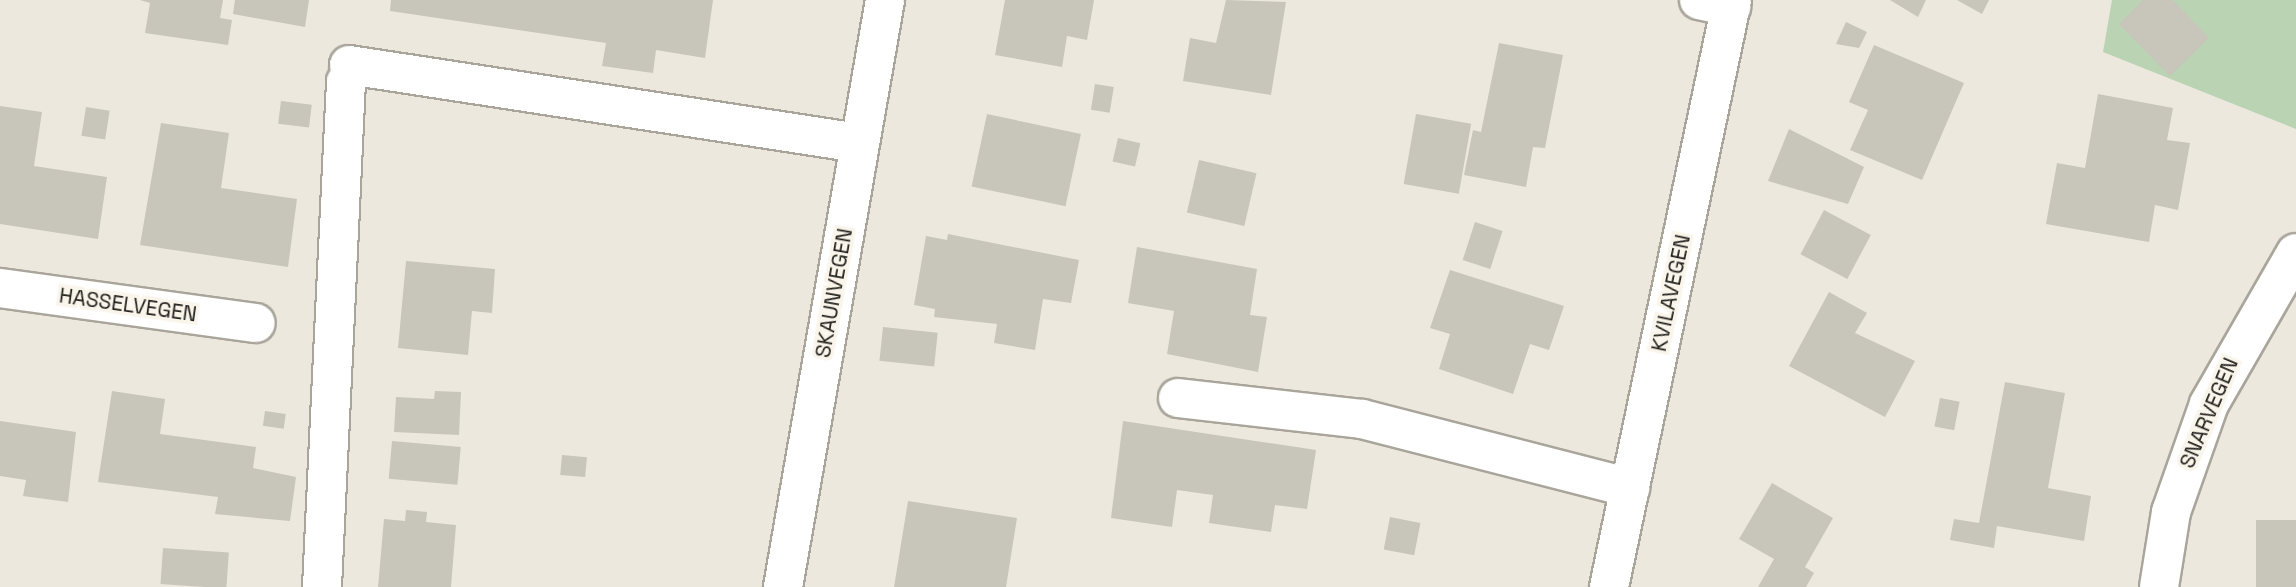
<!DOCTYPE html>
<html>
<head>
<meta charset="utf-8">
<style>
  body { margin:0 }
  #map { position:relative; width:2296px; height:587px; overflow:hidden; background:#ece8de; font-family:"Space Grotesk",sans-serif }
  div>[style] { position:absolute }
  .green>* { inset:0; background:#b9d3b3 }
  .building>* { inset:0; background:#c8c5bb; transform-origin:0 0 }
  .roads { filter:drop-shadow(2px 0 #a9a59b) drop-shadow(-2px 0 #a9a59b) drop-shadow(0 2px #a9a59b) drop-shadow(0 -2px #a9a59b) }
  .minor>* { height:38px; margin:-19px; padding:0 19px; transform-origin:19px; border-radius:19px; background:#fff }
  span { translate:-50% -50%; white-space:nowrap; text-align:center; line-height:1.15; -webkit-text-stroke:7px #f9f5eb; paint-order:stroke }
  .street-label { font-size:21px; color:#1e1d19 }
</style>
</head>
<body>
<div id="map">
  <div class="green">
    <i style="clip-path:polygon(2112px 0,2296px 0,2296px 129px,2103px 52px)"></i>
  </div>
  <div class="building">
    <i style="clip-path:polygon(140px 0,223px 0,220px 18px,232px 20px,228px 45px,145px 33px,150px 3px)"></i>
    <i style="clip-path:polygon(235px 0,309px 0,305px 27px,233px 14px)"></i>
    <i style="clip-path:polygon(391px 0,713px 0,705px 58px,656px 50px,653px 73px,602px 66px,606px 43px,390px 11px)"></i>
    <i style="clip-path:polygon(1005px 0,1094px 0,1087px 40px,1067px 36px,1062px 67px,995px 55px)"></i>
    <i style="clip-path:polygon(1226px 0,1286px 2px,1271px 95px,1183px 81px,1190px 38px,1216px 43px)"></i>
    <i style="clip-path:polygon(1890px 0,1926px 0,1918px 17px)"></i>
    <i style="clip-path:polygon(1957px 0,1989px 0,1982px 14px)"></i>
    <i style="clip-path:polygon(2143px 0,2173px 0,2209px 38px,2170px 76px,2119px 24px)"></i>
    <i style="clip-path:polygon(1846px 22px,1867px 32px,1859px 48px,1836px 44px)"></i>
    <i style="clip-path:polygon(1499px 43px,1563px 55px,1545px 148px,1533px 147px,1526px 187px,1464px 175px,1473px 130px,1481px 132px)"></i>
    <i style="clip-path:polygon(1874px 45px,1964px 83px,1922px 180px,1850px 150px,1868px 110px,1849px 102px)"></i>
    <i style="left:1095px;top:84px;width:19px;height:26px;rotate:9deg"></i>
    <i style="clip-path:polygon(2098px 94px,2173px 108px,2167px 140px,2190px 143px,2178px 210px,2155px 205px,2149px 242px,2046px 224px,2057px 163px,2085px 168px)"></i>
    <i style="left:281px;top:101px;width:31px;height:23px;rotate:7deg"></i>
    <i style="clip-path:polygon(0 106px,42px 112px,34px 166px,107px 177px,98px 239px,0 224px)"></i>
    <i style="left:86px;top:107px;width:24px;height:29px;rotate:9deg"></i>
    <i style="left:987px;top:114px;width:96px;height:74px;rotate:12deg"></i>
    <i style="left:1416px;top:114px;width:56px;height:71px;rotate:10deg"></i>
    <i style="clip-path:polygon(161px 123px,229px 133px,221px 188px,297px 199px,288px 267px,140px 245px)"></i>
    <i style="clip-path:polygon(1789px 129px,1864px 167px,1848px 204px,1768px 181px)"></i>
    <i style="left:1118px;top:138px;width:23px;height:24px;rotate:13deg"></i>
    <i style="left:1199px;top:160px;width:59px;height:54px;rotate:13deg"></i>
    <i style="left:1824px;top:210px;width:53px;height:50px;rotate:28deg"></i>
    <i style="left:1475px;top:222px;width:29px;height:40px;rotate:18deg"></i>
    <i style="clip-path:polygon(948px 234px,1079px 260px,1071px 303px,1043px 299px,1035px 350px,994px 343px,997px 324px,934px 317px,935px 309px,914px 305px,926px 236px,947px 240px)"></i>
    <i style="clip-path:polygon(1137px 247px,1257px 269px,1250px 315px,1267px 317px,1258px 372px,1167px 354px,1174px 311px,1128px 303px)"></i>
    <i style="clip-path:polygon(406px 261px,495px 269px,492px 313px,472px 311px,468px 355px,398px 348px)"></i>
    <i style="clip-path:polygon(1450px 270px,1564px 306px,1549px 350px,1530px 344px,1513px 394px,1439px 369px,1450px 334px,1430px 328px)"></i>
    <i style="clip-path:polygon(1829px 292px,1867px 313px,1855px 333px,1915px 361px,1885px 417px,1789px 366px)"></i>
    <i style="left:883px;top:327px;width:55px;height:34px;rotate:6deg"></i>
    <i style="clip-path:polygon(2005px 382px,2065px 393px,2048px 488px,2091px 496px,2084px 541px,1997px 526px,1994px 548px,1950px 540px,1954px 519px,1979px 523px)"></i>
    <i style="clip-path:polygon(112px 391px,165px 399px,160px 434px,256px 447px,253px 468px,296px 477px,290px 521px,215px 514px,218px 497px,98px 482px)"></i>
    <i style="clip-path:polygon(435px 391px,461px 392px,459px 435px,394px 432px,396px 397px,434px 399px)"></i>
    <i style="left:1940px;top:398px;width:20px;height:29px;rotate:11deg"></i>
    <i style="left:265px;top:411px;width:21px;height:15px;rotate:8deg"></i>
    <i style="clip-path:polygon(0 421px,76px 432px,68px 502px,23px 496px,26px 480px,0 476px)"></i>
    <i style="clip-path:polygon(1123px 421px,1316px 450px,1307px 509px,1275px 505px,1271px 532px,1209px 523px,1213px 495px,1177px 490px,1172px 527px,1111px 518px)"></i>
    <i style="left:392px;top:441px;width:69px;height:38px;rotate:5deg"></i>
    <i style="left:562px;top:455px;width:25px;height:20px;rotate:5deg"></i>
    <i style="clip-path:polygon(1772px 483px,1833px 518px,1805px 567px,1814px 573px,1806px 587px,1758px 587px,1774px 559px,1739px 539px)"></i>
    <i style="clip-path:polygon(908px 501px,1017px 518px,1006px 587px,894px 587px)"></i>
    <i style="clip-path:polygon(406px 510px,427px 512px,426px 522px,456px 525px,451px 587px,378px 587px,384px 519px,405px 521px)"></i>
    <i style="left:1390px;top:517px;width:31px;height:33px;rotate:11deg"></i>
    <i style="left:2296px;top:520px;width:67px;height:40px;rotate:90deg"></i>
    <i style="left:163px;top:548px;width:66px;height:36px;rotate:4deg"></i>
  </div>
  <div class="roads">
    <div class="minor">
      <i style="left:1699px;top:0;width:33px;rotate:12deg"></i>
      <i style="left:349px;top:65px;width:516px;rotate:8.7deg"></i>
      <i style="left:0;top:288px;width:258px;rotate:7.8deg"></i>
      <i style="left:1178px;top:398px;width:185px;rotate:6.5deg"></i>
      <i style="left:1362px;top:419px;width:277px;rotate:14.4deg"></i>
      <i style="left:322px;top:587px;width:506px;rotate:-87.28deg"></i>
      <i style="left:783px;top:587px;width:596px;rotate:-80.14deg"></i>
      <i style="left:1609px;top:587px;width:600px;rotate:-78.17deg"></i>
      <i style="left:2159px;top:587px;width:76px;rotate:-80.9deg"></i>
      <i style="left:2171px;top:512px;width:114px;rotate:-70.6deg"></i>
      <i style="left:2209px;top:404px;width:174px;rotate:-60.1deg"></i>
    </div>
  </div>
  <div class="street-label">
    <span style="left:834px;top:293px;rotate:-80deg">SKAUNVEGEN</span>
    <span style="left:1671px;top:293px;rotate:-78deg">KVILAVEGEN</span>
    <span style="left:128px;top:305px;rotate:8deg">HASSELVEGEN</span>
    <span style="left:2209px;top:413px;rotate:-67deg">SNARVEGEN</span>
  </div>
</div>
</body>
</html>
